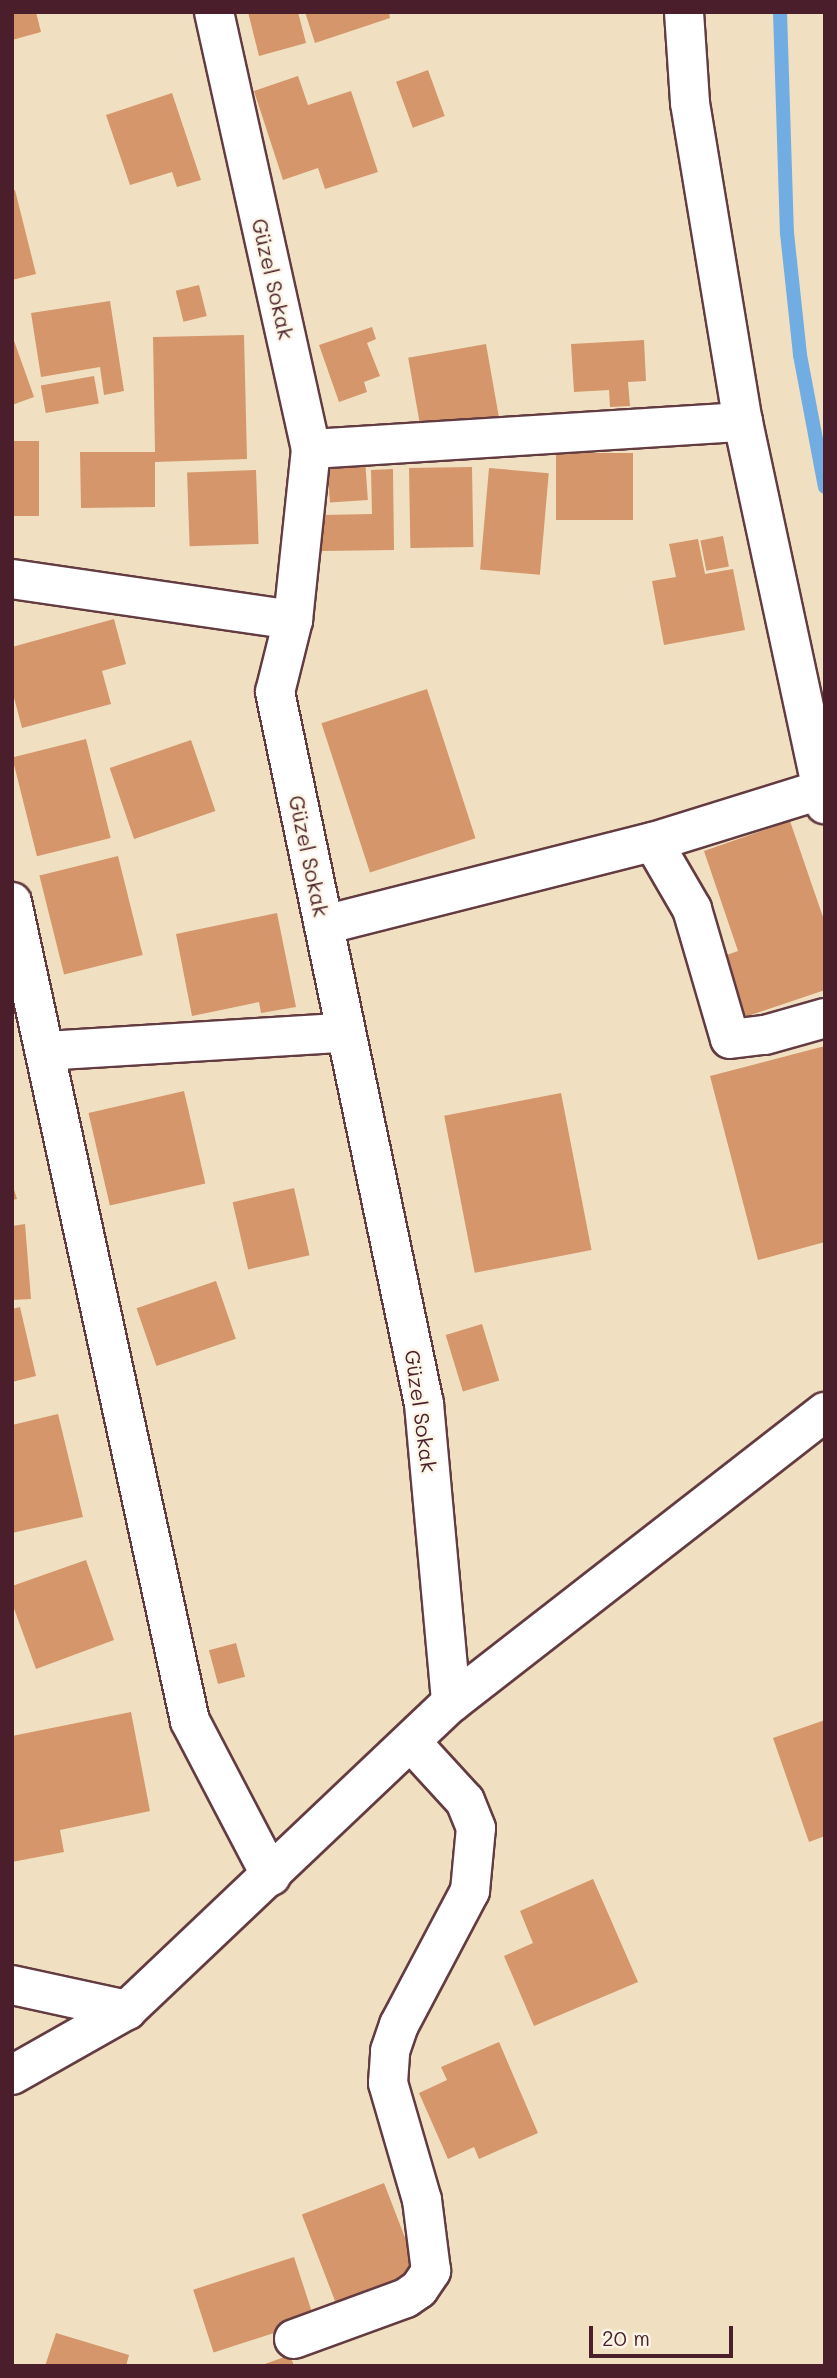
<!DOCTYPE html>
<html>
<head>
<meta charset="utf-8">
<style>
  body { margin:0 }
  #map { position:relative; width:837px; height:2378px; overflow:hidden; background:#f0e0c1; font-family:Mali,sans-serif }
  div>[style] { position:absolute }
  .stream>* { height:14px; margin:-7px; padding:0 7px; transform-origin:7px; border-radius:7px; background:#71ade2 }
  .building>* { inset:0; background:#d4966a; transform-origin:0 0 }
  .roads { filter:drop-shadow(2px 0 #633c42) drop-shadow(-2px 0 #633c42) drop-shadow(0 2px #633c42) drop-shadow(0 -2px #633c42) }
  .minor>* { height:38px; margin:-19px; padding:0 19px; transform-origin:19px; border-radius:19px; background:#fff }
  span { translate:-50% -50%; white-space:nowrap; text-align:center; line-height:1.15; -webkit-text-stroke:5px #fcf5e5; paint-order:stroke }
  .street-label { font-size:21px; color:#4a1f2b }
  .frame { position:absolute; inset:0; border:14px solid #4a1f2b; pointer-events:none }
  .scale { position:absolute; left:589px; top:2326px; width:144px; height:32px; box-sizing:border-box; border:4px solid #4a1f2b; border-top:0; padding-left:9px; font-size:21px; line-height:24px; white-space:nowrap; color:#4a1f2b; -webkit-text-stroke:5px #fcf5e5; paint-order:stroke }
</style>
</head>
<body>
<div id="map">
  <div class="stream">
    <i style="left:780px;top:12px;width:221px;rotate:88.2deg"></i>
    <i style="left:787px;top:233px;width:123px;rotate:83.9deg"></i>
    <i style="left:800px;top:355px;width:134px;rotate:79.3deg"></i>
  </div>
  <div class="building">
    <i style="clip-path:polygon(12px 12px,36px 12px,41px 32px,12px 40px)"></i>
    <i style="clip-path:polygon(248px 12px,298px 12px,306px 43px,259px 56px)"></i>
    <i style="clip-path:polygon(305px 12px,389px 12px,390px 18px,315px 43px)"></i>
    <i style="left:428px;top:70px;width:49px;height:34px;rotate:70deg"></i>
    <i style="clip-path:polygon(298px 76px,308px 105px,351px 91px,378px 172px,325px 189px,318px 168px,283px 180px,254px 91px)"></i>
    <i style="clip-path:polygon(172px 93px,201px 180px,177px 187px,172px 172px,130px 185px,106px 115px)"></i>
    <i style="clip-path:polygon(15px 190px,36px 274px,12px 280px,12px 191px)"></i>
    <i style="left:199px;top:285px;width:32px;height:24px;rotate:76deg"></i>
    <i style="clip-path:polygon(110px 301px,124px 391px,104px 395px,100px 367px,41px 377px,31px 313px)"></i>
    <i style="clip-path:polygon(372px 327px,376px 339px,367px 343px,380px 376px,364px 382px,367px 392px,339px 402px,319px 345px)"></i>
    <i style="clip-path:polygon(12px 335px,34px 397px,12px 405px)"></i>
    <i style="clip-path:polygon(244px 335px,247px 459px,155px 462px,155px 507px,81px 508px,80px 452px,155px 452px,153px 337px)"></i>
    <i style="clip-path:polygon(644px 340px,646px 381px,628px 382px,630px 406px,610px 407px,609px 390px,574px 392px,571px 344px)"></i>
    <i style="left:486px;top:344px;width:77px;height:79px;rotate:80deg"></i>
    <i style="left:94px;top:376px;width:28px;height:54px;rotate:80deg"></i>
    <i style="left:12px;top:441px;width:27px;height:75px"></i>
    <i style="left:633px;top:453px;width:67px;height:77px;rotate:90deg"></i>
    <i style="left:365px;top:459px;width:41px;height:38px;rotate:86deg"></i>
    <i style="left:472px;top:467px;width:80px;height:63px;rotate:89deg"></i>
    <i style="left:489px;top:468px;width:60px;height:102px;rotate:5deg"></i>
    <i style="clip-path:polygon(393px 469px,394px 550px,322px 551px,322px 515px,372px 514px,371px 470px)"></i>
    <i style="left:256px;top:470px;width:74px;height:69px;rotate:88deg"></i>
    <i style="left:723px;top:536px;width:31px;height:23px;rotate:79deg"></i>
    <i style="clip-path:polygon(698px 539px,705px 574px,733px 569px,745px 630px,664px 645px,652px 581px,676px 577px,669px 544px)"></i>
    <i style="clip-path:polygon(114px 619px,126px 664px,102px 671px,111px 704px,22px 728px,12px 690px,12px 647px)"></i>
    <i style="left:427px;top:689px;width:157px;height:111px;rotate:72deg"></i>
    <i style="left:86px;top:739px;width:102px;height:76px;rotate:76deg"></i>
    <i style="left:191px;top:740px;width:75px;height:86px;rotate:71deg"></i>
    <i style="clip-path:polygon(790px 821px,825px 923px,825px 990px,745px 1017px,724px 956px,738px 951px,704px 851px)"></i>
    <i style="left:118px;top:856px;width:102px;height:81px;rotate:76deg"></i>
    <i style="clip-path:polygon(277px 913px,296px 1007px,261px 1013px,259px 1002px,192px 1016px,176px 934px)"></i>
    <i style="clip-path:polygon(825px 1046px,825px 1242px,758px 1260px,710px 1076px)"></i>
    <i style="left:184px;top:1091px;width:95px;height:98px;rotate:77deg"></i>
    <i style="left:561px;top:1093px;width:160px;height:119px;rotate:79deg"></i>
    <i style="clip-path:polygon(12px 1183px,17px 1199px,12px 1200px)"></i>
    <i style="left:294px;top:1188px;width:69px;height:63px;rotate:77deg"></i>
    <i style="clip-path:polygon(25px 1224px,31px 1299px,12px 1300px,12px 1226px)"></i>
    <i style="left:216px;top:1281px;width:61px;height:84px;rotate:71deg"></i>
    <i style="clip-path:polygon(20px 1307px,36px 1376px,12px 1382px,12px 1309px)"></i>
    <i style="left:482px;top:1324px;width:59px;height:38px;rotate:73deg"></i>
    <i style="clip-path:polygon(58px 1414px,83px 1517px,12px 1533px,12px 1425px)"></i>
    <i style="clip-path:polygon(86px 1560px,114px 1640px,36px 1669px,12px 1603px,12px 1586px)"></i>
    <i style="left:236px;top:1643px;width:35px;height:28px;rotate:75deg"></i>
    <i style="clip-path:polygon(131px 1712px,150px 1811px,60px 1830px,64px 1852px,12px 1862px,12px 1736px)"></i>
    <i style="clip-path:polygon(825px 1720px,825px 1836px,809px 1842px,773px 1738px)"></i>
    <i style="clip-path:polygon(593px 1879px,638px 1982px,534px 2026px,504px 1956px,533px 1943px,520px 1911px)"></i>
    <i style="clip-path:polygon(499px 2042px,538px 2133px,479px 2159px,474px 2147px,448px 2159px,419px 2093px,447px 2080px,441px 2067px)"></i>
    <i style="left:384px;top:2183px;width:96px;height:88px;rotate:69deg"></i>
    <i style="left:294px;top:2257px;width:66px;height:106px;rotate:72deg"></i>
    <i style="clip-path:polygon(56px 2333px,129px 2355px,126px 2366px,45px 2366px)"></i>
    <i style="clip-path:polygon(290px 2355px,294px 2366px,262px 2366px,262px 2365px)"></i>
  </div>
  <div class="roads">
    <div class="minor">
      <i style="left:214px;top:12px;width:448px;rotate:77.5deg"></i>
      <i style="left:311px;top:449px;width:172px;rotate:96deg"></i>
      <i style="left:293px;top:620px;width:74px;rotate:104deg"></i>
      <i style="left:275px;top:692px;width:727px;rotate:78.18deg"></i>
      <i style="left:424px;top:1404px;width:300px;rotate:84.8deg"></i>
      <i style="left:684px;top:12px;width:91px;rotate:86.2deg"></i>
      <i style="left:690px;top:103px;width:323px;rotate:80.6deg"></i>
      <i style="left:743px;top:422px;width:391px;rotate:77.9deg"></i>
      <i style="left:311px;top:449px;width:433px;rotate:-3.6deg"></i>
      <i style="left:12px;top:579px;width:284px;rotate:8.3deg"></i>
      <i style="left:653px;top:842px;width:78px;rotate:59.8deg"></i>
      <i style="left:692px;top:909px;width:135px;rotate:73.7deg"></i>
      <i style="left:730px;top:1039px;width:35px;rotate:-7deg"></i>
      <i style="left:765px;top:1035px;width:62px;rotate:-15.8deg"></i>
      <i style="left:12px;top:902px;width:838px;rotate:77.74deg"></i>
      <i style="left:190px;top:1721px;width:175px;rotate:62.4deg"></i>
      <i style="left:324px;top:925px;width:339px;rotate:-14.2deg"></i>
      <i style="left:653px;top:842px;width:175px;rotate:-17.3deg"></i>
      <i style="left:45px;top:1051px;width:299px;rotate:-3.5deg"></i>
      <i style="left:12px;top:1985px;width:118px;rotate:12.3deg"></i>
      <i style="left:12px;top:2075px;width:132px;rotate:-29.5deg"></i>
      <i style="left:127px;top:2010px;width:446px;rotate:-43.5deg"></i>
      <i style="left:451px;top:1703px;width:474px;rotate:-37.9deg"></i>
      <i style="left:294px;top:2339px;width:119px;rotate:-20.1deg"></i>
      <i style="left:406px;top:2298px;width:16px;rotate:-35deg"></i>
      <i style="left:419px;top:2289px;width:22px;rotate:-56deg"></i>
      <i style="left:431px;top:2271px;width:72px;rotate:-97.2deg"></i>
      <i style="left:422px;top:2200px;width:122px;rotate:-106.2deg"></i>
      <i style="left:388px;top:2083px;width:32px;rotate:-86deg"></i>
      <i style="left:390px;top:2051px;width:28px;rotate:-71deg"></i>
      <i style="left:399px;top:2025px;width:152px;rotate:-62.1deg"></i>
      <i style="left:470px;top:1891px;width:63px;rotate:-84.6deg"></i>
      <i style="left:476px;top:1828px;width:29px;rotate:-112deg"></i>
      <i style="left:465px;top:1801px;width:80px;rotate:-132.5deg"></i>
    </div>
  </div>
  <div class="street-label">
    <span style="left:273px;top:279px;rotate:77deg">Güzel Sokak</span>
    <span style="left:309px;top:856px;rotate:78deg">Güzel Sokak</span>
    <span style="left:421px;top:1411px;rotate:82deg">Güzel Sokak</span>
  </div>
  <div class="frame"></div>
  <div class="scale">20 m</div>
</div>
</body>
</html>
